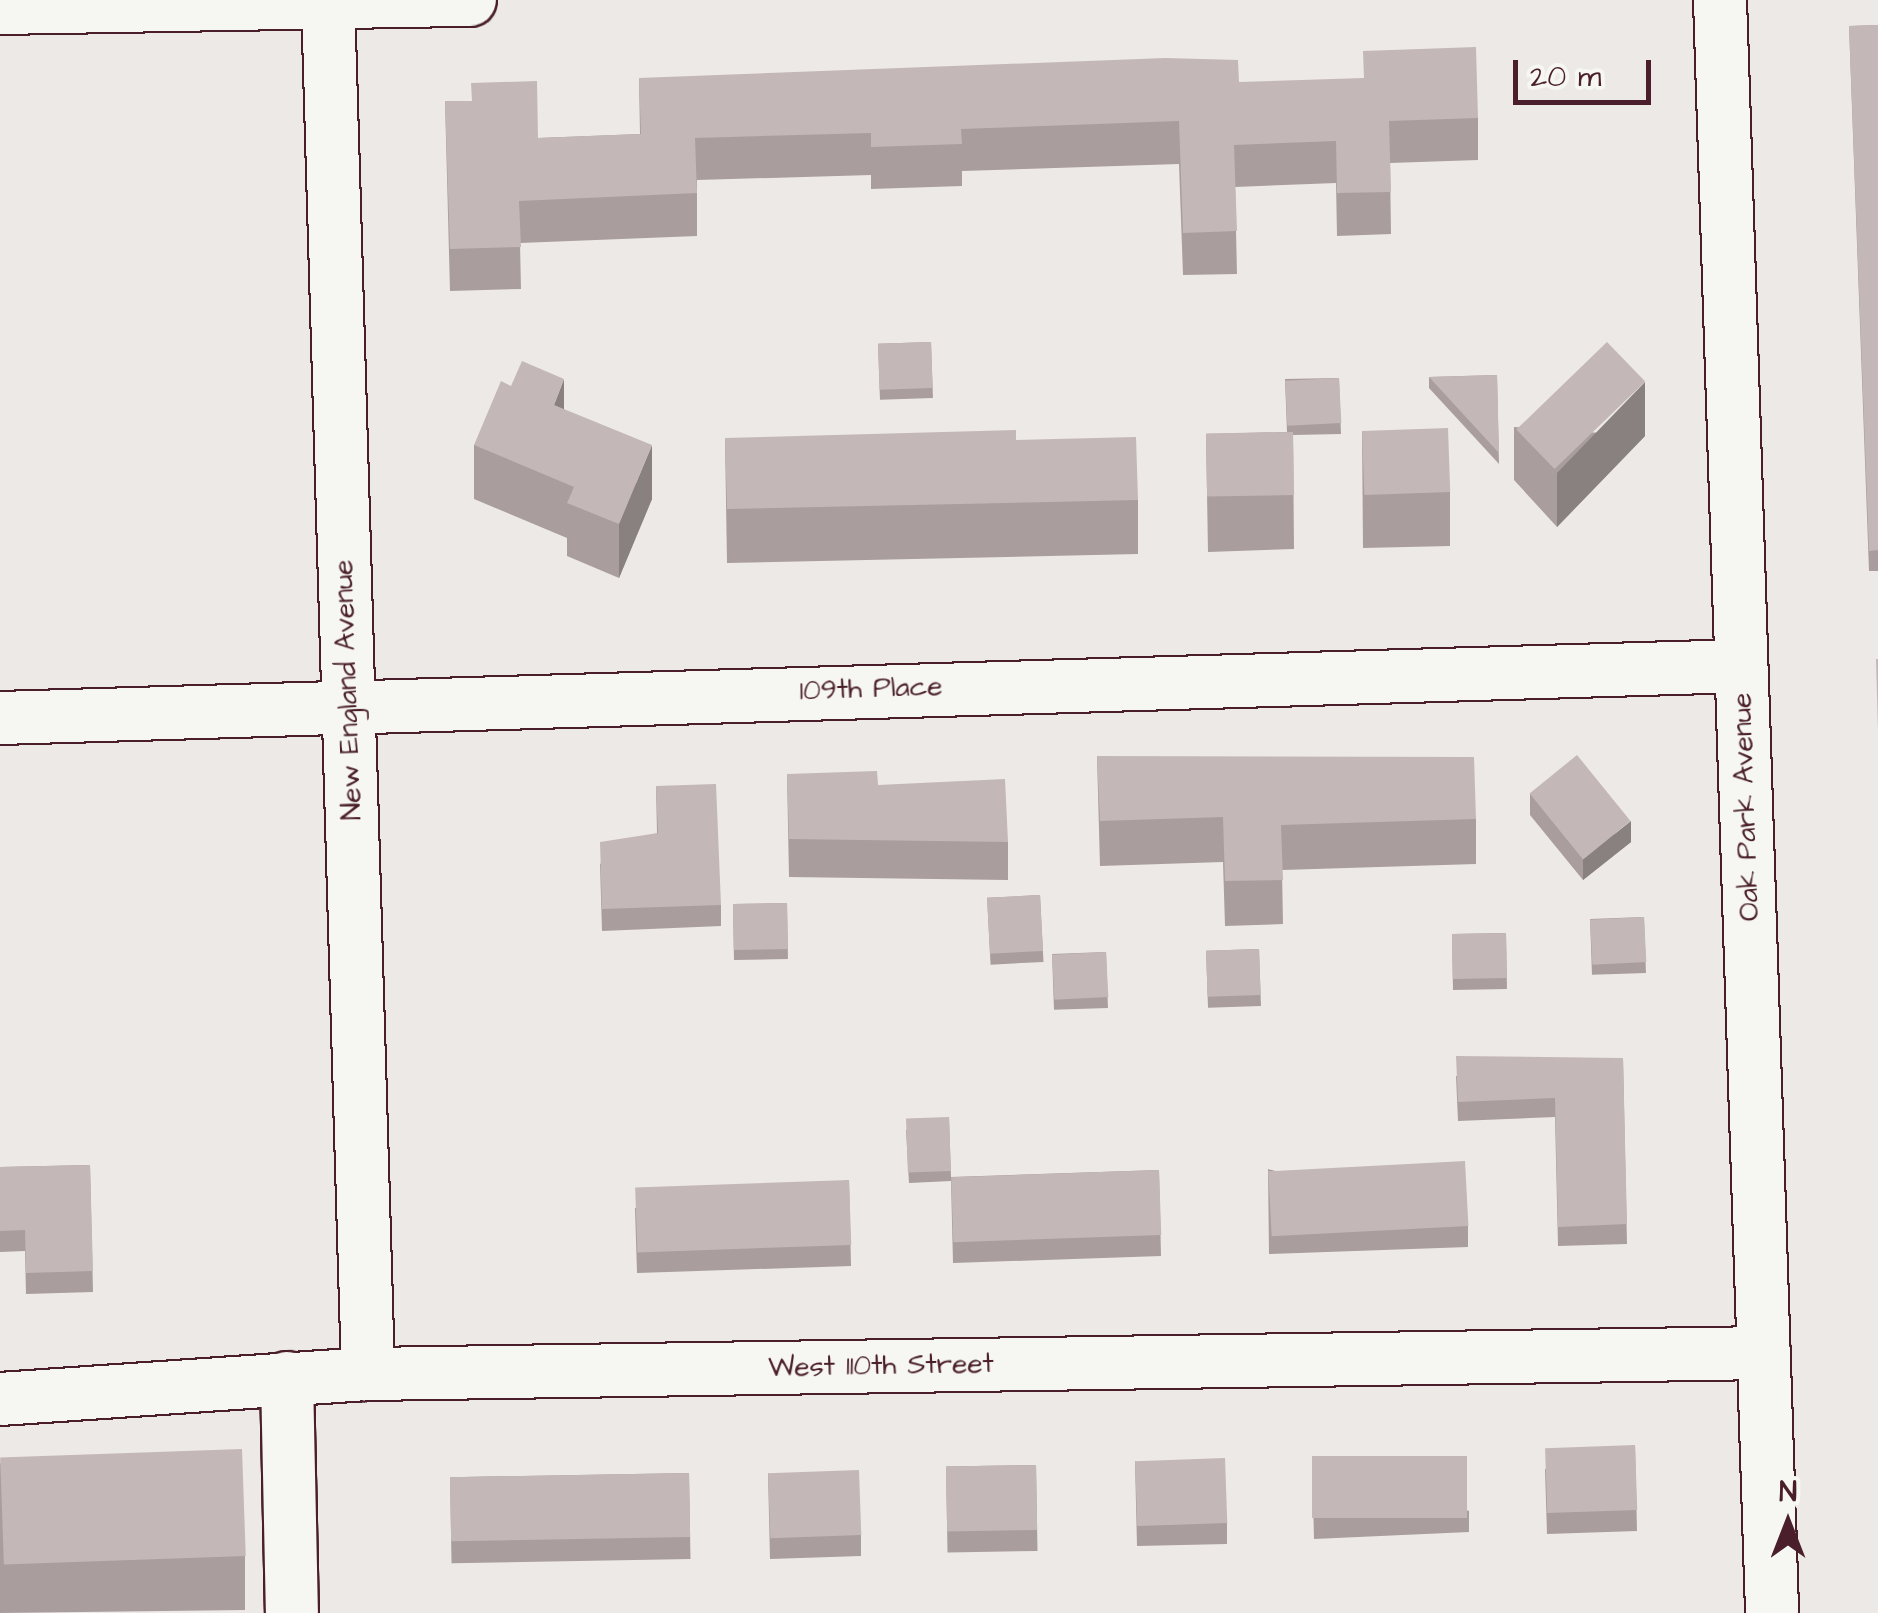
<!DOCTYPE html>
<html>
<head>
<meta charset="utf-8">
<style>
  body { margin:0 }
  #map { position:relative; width:1878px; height:1613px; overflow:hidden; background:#ece9e6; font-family:"Architects Daughter",sans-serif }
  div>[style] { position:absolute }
  .roads { filter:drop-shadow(2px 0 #4a1f2b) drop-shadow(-2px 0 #4a1f2b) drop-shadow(0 2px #4a1f2b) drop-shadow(0 -2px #4a1f2b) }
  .minor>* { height:52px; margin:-26px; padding:0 26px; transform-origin:26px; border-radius:26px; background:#f6f6f2 }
  .wall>* { inset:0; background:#a99d9d; transform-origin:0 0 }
  .shaded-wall>* { inset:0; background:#898080 }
  .building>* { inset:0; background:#c4b7b7; transform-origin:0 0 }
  span { translate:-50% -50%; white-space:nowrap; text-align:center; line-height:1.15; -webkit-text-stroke:8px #f6f6f2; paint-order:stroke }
  .street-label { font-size:28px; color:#4a1f2b }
  .north { position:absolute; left:1738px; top:1473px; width:100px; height:100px; -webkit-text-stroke:8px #f6f6f2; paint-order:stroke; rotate:0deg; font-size:28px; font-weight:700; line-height:40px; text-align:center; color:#4a1f2b }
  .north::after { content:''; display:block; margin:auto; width:35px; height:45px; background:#4a1f2b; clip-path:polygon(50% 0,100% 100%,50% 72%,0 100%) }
  .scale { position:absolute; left:1513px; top:60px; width:138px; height:45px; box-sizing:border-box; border:5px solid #4a1f2b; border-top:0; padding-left:12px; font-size:30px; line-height:35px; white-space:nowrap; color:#4a1f2b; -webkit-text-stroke:8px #f6f6f2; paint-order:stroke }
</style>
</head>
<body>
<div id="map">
  <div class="roads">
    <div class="minor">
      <i style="left:328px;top:0;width:1375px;rotate:88.33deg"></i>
      <i style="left:1720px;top:0;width:1614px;rotate:88.15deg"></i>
      <i style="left:0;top:8px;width:470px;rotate:-1deg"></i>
      <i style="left:0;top:718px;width:1742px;rotate:-1.71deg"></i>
      <i style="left:287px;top:1378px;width:235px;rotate:88.8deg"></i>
      <i style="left:0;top:1399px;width:369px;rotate:-3.9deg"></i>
      <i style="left:368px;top:1374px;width:1396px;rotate:-0.86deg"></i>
    </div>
  </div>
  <div class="wall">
    <i style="clip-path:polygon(1878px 25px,1878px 571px,1869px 571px,1849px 26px)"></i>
    <i style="clip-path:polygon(639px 78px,1239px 82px,1478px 118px,1478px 160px,1390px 163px,1391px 234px,1337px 236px,1336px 183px,1235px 187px,1237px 274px,1183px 275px,1179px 164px,962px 171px,962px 186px,871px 189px,871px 175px,697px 180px,697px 236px,520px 243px,521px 289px,450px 291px,445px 101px,538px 138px,640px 134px)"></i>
    <i style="left:931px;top:342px;width:56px;height:53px;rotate:88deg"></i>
    <i style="clip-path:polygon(1497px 375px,1499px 464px,1429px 388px,1429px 377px)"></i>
    <i style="clip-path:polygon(1339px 378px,1341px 434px,1293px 435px,1294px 549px,1208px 552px,1206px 434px,1287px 432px,1285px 379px)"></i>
    <i style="clip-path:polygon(564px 409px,652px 499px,619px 578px,567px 556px,567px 538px,474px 499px,474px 445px)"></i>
    <i style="clip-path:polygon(1514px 427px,1645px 436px,1557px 527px,1514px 480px)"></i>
    <i style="clip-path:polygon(1362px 431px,1450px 492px,1450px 546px,1363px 548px)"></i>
    <i style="clip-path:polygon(725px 438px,1016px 440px,1138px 500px,1138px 554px,727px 563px)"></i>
    <i style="clip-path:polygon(1097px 756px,1476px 819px,1476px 864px,1282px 870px,1283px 924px,1225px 926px,1223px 862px,1100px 866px)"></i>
    <i style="clip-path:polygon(787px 774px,878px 785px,1008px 842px,1008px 880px,789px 877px)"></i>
    <i style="clip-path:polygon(656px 786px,721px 905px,721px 926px,602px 931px,600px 864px,657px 833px)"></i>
    <i style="clip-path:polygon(1530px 794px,1631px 842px,1583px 880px,1530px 815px)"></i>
    <i style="left:1040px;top:895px;width:67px;height:53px;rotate:87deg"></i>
    <i style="left:787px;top:903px;width:56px;height:54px;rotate:89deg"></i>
    <i style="left:1644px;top:917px;width:56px;height:54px;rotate:88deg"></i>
    <i style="left:1506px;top:933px;width:56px;height:54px;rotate:89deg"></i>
    <i style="left:1259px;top:949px;width:57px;height:53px;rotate:88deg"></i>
    <i style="left:1106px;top:952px;width:56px;height:54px;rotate:88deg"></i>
    <i style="clip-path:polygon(1623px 1058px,1627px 1244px,1558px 1246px,1555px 1117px,1458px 1121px,1456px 1076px)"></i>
    <i style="clip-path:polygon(949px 1117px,951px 1177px,1159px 1170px,1161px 1256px,953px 1263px,951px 1181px,909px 1183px,906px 1130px)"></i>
    <i style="clip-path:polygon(90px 1165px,93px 1292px,26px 1294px,25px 1251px,0 1252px,0 1167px)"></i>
    <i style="clip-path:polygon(1268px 1169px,1468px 1226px,1468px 1247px,1269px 1254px)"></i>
    <i style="clip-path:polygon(849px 1180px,851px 1266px,637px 1273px,635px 1208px)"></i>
    <i style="clip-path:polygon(1635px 1445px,1637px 1531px,1547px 1534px,1545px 1469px)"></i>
    <i style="clip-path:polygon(1312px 1456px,1469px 1511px,1469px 1532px,1314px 1539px)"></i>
    <i style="clip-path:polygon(1135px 1461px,1227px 1523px,1227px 1544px,1137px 1546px)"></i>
    <i style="clip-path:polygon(0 1463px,245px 1556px,245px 1610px,0 1613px)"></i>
    <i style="left:1036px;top:1465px;width:86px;height:90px;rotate:89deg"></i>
    <i style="left:689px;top:1473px;width:86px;height:239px;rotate:89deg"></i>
    <i style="clip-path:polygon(768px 1473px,861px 1535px,861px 1556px,770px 1559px)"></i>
  </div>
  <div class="shaded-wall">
    <i style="clip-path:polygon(564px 379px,564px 432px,554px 405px)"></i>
    <i style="clip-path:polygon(1645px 382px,1645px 436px,1557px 527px,1557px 473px)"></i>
    <i style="clip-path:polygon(652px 445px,652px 499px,619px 578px,619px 524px)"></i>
    <i style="clip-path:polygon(1631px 821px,1631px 842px,1583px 880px,1583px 859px)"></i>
  </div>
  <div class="building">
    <i style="clip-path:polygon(1878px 25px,1878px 550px,1869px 551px,1849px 26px)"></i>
    <i style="clip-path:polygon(1476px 47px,1478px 118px,1389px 121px,1391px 192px,1337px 193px,1336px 141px,1234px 145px,1237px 231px,1183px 233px,1179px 121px,961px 129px,962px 144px,871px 147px,871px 133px,695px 138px,697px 193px,519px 201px,521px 247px,450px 249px,445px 101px,472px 101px,471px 83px,537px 81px,538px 138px,641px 134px,639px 78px,1165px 58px,1238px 60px,1239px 82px,1364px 78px,1363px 51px)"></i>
    <i style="left:931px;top:342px;width:46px;height:53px;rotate:88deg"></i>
    <i style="left:1607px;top:342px;width:55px;height:126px;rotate:46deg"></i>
    <i style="clip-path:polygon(522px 361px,564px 379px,554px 405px,652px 445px,619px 524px,567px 503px,574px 487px,474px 445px,501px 381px,511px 386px)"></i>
    <i style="clip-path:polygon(1497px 375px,1499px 453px,1429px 377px)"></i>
    <i style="left:1339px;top:378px;width:45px;height:54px;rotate:87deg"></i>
    <i style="left:1448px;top:428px;width:64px;height:86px;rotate:88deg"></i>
    <i style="clip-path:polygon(1016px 430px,1016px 440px,1136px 437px,1138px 500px,727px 509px,725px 438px)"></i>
    <i style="left:1293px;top:432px;width:63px;height:87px;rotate:89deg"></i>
    <i style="clip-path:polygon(1876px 659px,1878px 659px,1878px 732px)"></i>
    <i style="left:1577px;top:755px;width:85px;height:61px;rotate:51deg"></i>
    <i style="clip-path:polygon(1097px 756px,1474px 757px,1476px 819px,1281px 825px,1283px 880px,1225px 881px,1223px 817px,1100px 821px)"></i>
    <i style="clip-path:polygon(877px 771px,878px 785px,1005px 779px,1008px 842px,789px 839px,787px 774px)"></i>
    <i style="clip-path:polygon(716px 784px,721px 905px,602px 909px,600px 842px,658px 833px,656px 786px)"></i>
    <i style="left:1040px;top:895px;width:56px;height:53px;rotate:87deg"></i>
    <i style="left:787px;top:903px;width:46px;height:54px;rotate:89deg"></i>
    <i style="left:1644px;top:917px;width:45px;height:54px;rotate:87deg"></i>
    <i style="left:1506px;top:933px;width:45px;height:54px;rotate:89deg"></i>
    <i style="left:1259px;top:949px;width:46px;height:53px;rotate:88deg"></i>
    <i style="left:1106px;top:952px;width:45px;height:54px;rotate:87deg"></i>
    <i style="clip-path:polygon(1456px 1056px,1623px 1058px,1627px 1224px,1558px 1227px,1555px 1098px,1458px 1102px)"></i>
    <i style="left:949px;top:1117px;width:54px;height:43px;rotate:88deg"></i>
    <i style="left:1465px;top:1161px;width:65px;height:197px;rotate:87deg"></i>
    <i style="clip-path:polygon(90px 1165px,93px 1271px,26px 1273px,25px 1230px,0 1231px,0 1167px)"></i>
    <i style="left:1159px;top:1170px;width:65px;height:208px;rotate:88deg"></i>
    <i style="left:849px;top:1180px;width:65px;height:214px;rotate:88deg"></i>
    <i style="left:1635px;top:1445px;width:65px;height:90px;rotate:88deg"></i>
    <i style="left:242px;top:1449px;width:107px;height:242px;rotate:88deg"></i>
    <i style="left:1312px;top:1456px;width:155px;height:62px"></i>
    <i style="left:1225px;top:1458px;width:65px;height:90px;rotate:88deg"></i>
    <i style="left:1036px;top:1465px;width:65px;height:90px;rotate:89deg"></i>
    <i style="left:859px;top:1470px;width:65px;height:91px;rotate:88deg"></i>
    <i style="left:689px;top:1473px;width:64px;height:239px;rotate:89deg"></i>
  </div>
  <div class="street-label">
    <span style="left:871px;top:689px;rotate:-2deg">109th Place</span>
    <span style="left:348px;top:690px;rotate:-92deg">New England Avenue</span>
    <span style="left:1746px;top:807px;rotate:-92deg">Oak Park Avenue</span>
    <span style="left:881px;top:1366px;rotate:-1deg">West 110th Street</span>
  </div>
  <div class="north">N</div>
  <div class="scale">20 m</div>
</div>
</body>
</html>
